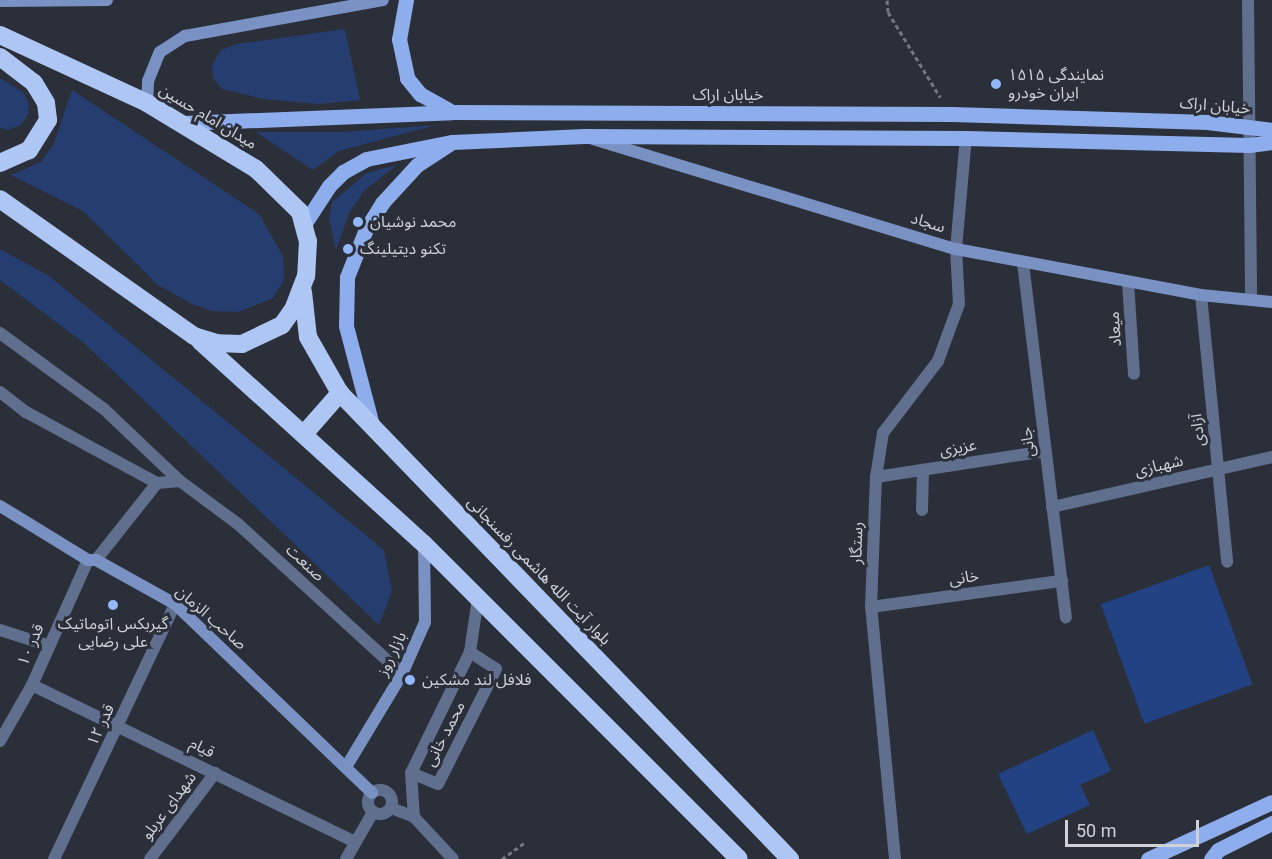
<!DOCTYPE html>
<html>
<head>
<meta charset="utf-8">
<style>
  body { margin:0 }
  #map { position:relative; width:1272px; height:859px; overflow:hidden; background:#2b2f39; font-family:Roboto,"Noto Sans Arabic",sans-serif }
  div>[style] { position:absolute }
  .green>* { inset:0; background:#263d6f }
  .building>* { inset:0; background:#234283; transform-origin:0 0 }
  .path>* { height:3px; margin-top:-1.5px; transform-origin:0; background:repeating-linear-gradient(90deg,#72767e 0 4.5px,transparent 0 7.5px) }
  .street>* { height:12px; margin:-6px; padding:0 6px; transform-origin:6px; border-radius:6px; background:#5f6f8d }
  .street>.ring { margin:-6px; padding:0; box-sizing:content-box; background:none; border:12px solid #5f6f8d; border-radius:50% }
  .secondary>* { height:12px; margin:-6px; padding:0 6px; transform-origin:6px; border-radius:6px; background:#7992c3 }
  .primary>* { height:15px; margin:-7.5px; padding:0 7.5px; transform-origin:7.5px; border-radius:7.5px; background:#8dadec }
  .highway>* { height:18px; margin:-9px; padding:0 9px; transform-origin:9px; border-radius:9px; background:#aec6f4 }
  .dots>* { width:16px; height:16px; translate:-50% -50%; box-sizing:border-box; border:3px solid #2b2f39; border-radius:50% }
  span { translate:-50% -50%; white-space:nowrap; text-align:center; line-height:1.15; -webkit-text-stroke:6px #2b2f39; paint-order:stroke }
  .poi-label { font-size:16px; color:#ced2d8 }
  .left { translate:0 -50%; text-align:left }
  .street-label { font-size:16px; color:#ced2d8 }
  .scale { position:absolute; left:1065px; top:820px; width:134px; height:27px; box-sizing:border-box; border:3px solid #ced2d8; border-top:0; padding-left:8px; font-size:18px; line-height:21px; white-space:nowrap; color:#ced2d8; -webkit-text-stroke:4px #2b2f39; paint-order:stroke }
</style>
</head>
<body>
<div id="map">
  <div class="green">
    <i style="clip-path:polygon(345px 29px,360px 100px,319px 104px,263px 99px,222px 89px,213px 78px,212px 65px,221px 50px,237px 44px)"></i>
    <i style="clip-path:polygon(0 78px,23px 92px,29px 104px,28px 115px,21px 125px,8px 130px,0 128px)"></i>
    <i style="clip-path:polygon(72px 90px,259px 214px,283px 256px,284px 280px,273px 298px,239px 312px,212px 311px,192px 304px,158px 285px,83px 211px,11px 175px,41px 162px,54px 143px)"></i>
    <i style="clip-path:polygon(436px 125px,339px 151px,313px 170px,256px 132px,344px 132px)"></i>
    <i style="clip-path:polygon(397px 165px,365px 190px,350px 211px,336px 250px,329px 218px,332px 202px,367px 173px)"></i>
    <i style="clip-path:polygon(0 249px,49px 276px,384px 550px,392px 591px,379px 625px,84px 343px,0 280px)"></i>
  </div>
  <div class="building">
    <i style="left:1209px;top:565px;width:127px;height:115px;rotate:70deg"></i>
    <i style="clip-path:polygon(1093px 730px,1111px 771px,1080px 785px,1090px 805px,1027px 834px,998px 774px)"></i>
  </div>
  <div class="path">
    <i style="left:887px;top:0;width:12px;rotate:85deg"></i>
    <i style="left:888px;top:12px;width:100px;rotate:58.5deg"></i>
    <i style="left:502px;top:859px;width:29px;rotate:-36deg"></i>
  </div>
  <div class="street">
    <i style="left:1248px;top:0;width:300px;rotate:89.4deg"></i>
    <i style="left:1023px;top:263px;width:357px;rotate:83.1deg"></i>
    <i style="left:1128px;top:282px;width:92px;rotate:86.3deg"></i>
    <i style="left:1201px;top:295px;width:268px;rotate:84.4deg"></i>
    <i style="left:0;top:333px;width:129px;rotate:36.2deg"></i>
    <i style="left:104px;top:409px;width:105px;rotate:43.5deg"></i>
    <i style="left:0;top:392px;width:33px;rotate:38deg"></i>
    <i style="left:26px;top:412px;width:149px;rotate:28.5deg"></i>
    <i style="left:157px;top:483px;width:23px;rotate:-5deg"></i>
    <i style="left:180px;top:481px;width:72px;rotate:36.6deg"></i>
    <i style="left:238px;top:524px;width:222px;rotate:42.4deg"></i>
    <i style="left:876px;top:477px;width:171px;rotate:-8.7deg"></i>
    <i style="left:1052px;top:507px;width:226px;rotate:-12.8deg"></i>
    <i style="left:922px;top:510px;width:40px;rotate:-88.6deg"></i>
    <i style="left:96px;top:560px;width:98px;rotate:-51.6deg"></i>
    <i style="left:871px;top:607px;width:193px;rotate:-7.8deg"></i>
    <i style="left:0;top:630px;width:49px;rotate:17.7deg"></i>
    <i style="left:32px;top:685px;width:359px;rotate:25.9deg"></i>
    <i style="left:0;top:741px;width:64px;rotate:-60.3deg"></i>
    <i style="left:32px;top:685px;width:137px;rotate:-65.9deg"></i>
    <i style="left:411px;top:773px;width:29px;rotate:22deg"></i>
    <i style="left:438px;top:784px;width:129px;rotate:-63.2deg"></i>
    <i style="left:496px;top:669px;width:31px;rotate:-147deg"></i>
    <i class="ring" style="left:368px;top:790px;width:12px;height:12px"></i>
    <i style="left:391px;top:808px;width:25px;rotate:21deg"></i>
    <i style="left:414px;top:817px;width:57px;rotate:47.1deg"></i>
    <i style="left:414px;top:817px;width:44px;rotate:-93.9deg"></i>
    <i style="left:411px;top:773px;width:135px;rotate:-64deg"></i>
    <i style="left:470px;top:652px;width:55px;rotate:-81.6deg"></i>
    <i style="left:54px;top:859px;width:282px;rotate:-64.6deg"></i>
    <i style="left:150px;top:859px;width:108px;rotate:-52.9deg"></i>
    <i style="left:346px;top:859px;width:54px;rotate:-60.1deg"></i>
    <i style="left:895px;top:859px;width:253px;rotate:-95.4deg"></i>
    <i style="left:871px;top:607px;width:130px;rotate:-87.8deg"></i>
    <i style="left:876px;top:477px;width:45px;rotate:-81deg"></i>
    <i style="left:883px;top:433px;width:91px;rotate:-52.6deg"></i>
    <i style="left:938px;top:361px;width:61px;rotate:-69.8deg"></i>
    <i style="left:959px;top:304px;width:55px;rotate:-93.1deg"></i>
    <i style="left:956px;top:249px;width:111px;rotate:-84.9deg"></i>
  </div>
  <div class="secondary">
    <i style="left:0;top:1px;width:107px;rotate:-0.5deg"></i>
    <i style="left:147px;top:103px;width:22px;rotate:-87deg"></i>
    <i style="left:148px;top:81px;width:31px;rotate:-68deg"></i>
    <i style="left:160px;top:52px;width:30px;rotate:-33deg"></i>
    <i style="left:185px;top:36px;width:201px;rotate:-10.3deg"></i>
    <i style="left:593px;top:139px;width:379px;rotate:16.9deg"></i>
    <i style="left:956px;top:249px;width:249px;rotate:10.6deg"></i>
    <i style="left:1201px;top:295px;width:71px;rotate:5.6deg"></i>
    <i style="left:0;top:506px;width:103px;rotate:31.5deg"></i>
    <i style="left:88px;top:560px;width:8px"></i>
    <i style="left:96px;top:560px;width:90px;rotate:29.1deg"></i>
    <i style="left:175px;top:604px;width:273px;rotate:43.8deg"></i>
    <i style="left:346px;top:767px;width:109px;rotate:-58.9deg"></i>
    <i style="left:402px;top:674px;width:57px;rotate:-66.1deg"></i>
    <i style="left:425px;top:622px;width:78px;rotate:-90.7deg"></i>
  </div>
  <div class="primary">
    <i style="left:406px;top:0;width:40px;rotate:100deg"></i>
    <i style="left:399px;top:39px;width:40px;rotate:78deg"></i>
    <i style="left:407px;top:78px;width:21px;rotate:51deg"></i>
    <i style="left:420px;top:94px;width:33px;rotate:29deg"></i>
    <i style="left:183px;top:123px;width:269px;rotate:-2.3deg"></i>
    <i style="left:452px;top:112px;width:500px;rotate:0.23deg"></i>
    <i style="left:952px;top:114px;width:255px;rotate:1.8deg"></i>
    <i style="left:1207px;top:122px;width:65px;rotate:7deg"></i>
    <i style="left:305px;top:223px;width:44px;rotate:-57deg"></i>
    <i style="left:329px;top:186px;width:20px;rotate:-45deg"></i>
    <i style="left:343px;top:172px;width:26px;rotate:-29deg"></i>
    <i style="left:366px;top:159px;width:88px;rotate:-11.2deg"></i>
    <i style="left:452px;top:142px;width:132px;rotate:-2.6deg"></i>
    <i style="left:584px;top:136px;width:382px;rotate:0.3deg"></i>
    <i style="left:966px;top:138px;width:283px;rotate:1.4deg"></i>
    <i style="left:1249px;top:145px;width:23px;rotate:-7deg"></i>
    <i style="left:372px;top:425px;width:102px;rotate:-104.7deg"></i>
    <i style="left:346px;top:326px;width:49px;rotate:-88.8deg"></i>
    <i style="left:347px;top:277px;width:52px;rotate:-68.4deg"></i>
    <i style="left:366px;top:229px;width:31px;rotate:-58deg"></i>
    <i style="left:382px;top:203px;width:52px;rotate:-47.4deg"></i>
    <i style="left:417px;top:165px;width:38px;rotate:-33deg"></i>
    <i style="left:1148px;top:859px;width:136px;rotate:-24.7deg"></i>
    <i style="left:1211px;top:859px;width:11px;rotate:-52deg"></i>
    <i style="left:1218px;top:850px;width:60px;rotate:-26.6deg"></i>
  </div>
  <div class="highway">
    <i style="left:0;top:35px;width:162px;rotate:24.8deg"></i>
    <i style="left:147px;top:103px;width:127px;rotate:31.2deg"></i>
    <i style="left:256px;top:169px;width:62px;rotate:44.3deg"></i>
    <i style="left:300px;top:212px;width:30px;rotate:75deg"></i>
    <i style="left:308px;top:241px;width:35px;rotate:93deg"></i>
    <i style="left:306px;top:276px;width:34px;rotate:111deg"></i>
    <i style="left:294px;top:308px;width:21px;rotate:125deg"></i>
    <i style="left:282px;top:325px;width:44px;rotate:154.6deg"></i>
    <i style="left:242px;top:344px;width:25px;rotate:-178deg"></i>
    <i style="left:217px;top:343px;width:24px;rotate:-163deg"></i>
    <i style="left:194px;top:336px;width:237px;rotate:-144.8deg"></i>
    <i style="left:0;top:57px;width:43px;rotate:37.4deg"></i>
    <i style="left:34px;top:83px;width:23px;rotate:59deg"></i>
    <i style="left:46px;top:103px;width:17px;rotate:83deg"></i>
    <i style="left:48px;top:120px;width:36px;rotate:122deg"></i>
    <i style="left:29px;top:150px;width:32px;rotate:156deg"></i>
    <i style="left:303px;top:292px;width:45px;rotate:83.7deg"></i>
    <i style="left:308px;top:337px;width:64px;rotate:60.3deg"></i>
    <i style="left:340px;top:393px;width:648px;rotate:46deg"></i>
    <i style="left:200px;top:341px;width:302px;rotate:42.2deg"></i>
    <i style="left:424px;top:544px;width:445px;rotate:45deg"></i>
    <i style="left:304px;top:434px;width:55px;rotate:-48.7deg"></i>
  </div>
  <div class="dots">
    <i style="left:996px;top:84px;background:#93b7fd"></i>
    <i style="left:358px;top:222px;background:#93b7fd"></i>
    <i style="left:348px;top:249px;background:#93b7fd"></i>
    <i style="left:113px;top:605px;background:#93b7fd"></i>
    <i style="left:410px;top:680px;background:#93b7fd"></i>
  </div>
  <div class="poi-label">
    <span class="left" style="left:1008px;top:84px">نمایندگی ۱۵۱۵<br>ایران خودرو</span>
    <span class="left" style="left:370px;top:222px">محمد نوشیان</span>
    <span class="left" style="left:360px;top:249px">تکنو دیتیلینگ</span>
    <span style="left:113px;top:633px">گیربکس اتوماتیک<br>علی رضایی</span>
    <span class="left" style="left:422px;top:680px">فلافل لند مشکین</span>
  </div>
  <div class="street-label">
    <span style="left:728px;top:95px">خیابان اراک</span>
    <span style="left:1215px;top:106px;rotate:5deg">خیابان اراک</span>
    <span style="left:208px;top:117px;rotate:31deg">میدان امام حسین</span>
    <span style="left:928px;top:223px;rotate:17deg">سجاد</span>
    <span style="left:1115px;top:329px;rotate:-94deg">میعاد</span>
    <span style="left:1198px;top:430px;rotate:-96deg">آزادی</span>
    <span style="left:1028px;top:442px;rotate:-97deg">جانی</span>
    <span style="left:958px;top:448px;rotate:-9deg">عزیزی</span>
    <span style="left:1159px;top:466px;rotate:-13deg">شهبازی</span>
    <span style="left:857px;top:543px;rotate:-88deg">رستگار</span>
    <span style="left:305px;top:563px;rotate:43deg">صنعت</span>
    <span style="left:539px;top:571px;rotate:46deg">بلوار آیت الله هاشمی رفسنجانی</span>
    <span style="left:964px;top:578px;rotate:-8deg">خانی</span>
    <span style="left:211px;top:618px;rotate:41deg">صاحب الزمان</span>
    <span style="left:31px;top:645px;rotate:-67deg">قدر ۱۰</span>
    <span style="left:392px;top:654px;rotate:-64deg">بازار روز</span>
    <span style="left:101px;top:725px;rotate:-65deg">قدر ۱۲</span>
    <span style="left:445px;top:734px;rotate:-63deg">محمد خانی</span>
    <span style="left:202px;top:748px;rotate:27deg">قیام</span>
    <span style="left:169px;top:806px;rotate:-53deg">شهدای عربلو</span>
  </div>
  <div class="scale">50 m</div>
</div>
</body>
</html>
